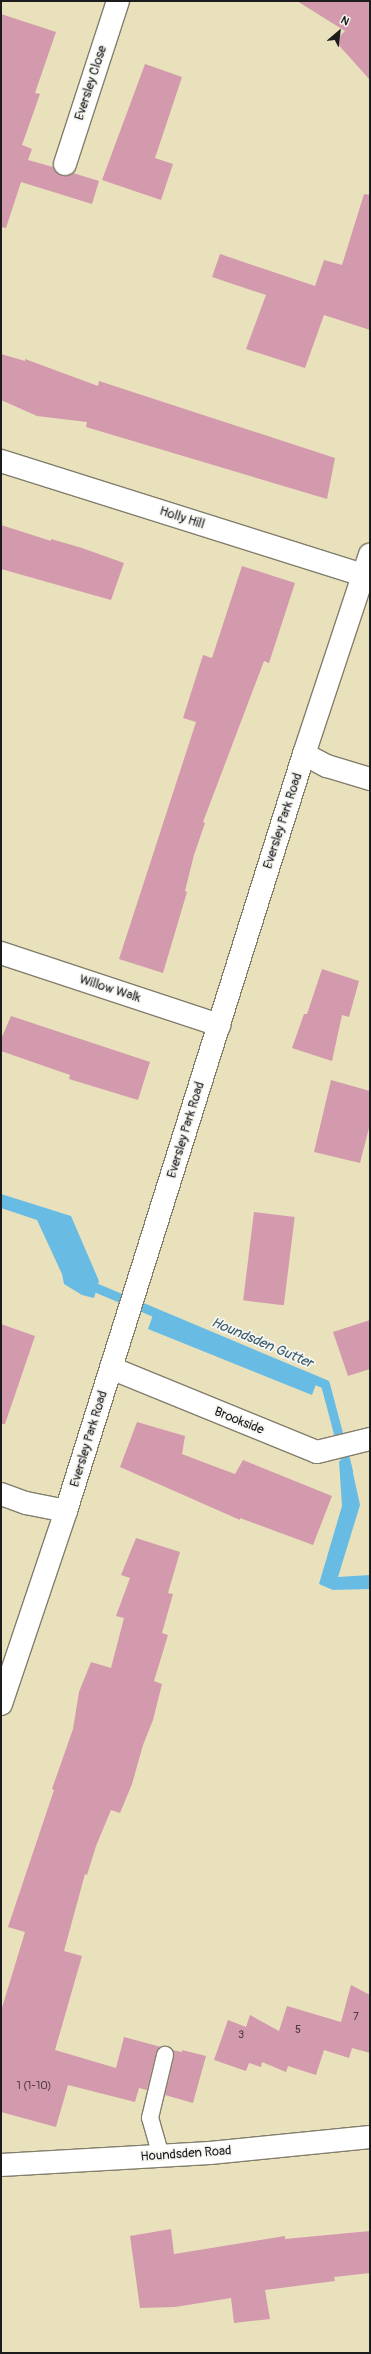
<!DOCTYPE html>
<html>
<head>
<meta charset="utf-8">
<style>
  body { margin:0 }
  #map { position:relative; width:371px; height:2354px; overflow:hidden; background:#e9e0bc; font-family:Pangolin,sans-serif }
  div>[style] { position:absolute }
  .water>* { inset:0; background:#68bce4 }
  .stream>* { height:9px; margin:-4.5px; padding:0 4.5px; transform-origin:4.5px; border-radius:4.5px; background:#68bce4 }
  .building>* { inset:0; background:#d39aad; transform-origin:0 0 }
  .roads { filter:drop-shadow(1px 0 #827e6c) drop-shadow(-1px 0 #827e6c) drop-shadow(0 1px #827e6c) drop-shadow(0 -1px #827e6c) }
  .service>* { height:16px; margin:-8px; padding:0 8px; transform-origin:8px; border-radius:8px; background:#fff }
  .minor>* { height:22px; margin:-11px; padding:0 11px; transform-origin:11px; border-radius:11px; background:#fff }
  .tertiary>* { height:22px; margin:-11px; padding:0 11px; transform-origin:11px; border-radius:11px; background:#fff }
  span { translate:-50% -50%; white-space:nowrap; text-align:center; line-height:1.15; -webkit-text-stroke:3.5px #f6f6f2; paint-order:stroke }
  .number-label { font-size:11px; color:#4a3c40 }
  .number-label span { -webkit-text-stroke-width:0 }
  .street-label { font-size:13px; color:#1c1c1c }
  .water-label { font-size:14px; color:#3a5c6c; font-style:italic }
  .frame { position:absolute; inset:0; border:2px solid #1c1c1c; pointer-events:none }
  .north { position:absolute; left:319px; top:12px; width:40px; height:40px; -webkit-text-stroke:3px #f6f6f2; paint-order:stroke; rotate:28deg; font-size:11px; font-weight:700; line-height:16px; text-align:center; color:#1c1c1c }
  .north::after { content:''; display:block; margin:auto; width:14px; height:18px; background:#1c1c1c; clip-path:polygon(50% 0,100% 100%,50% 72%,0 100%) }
</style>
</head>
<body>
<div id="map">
  <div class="water">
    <i style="clip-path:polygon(1px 1194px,71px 1216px,99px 1281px,94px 1298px,82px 1295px,64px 1284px,62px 1274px,37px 1220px,1px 1208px)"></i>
    <i style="clip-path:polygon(153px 1315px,316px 1384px,312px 1395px,148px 1329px)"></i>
    <i style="clip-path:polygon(350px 1459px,360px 1505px,338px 1577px,370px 1575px,370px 1589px,333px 1590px,319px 1584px,342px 1506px,339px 1461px)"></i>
  </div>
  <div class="stream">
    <i style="left:85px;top:1283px;width:260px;rotate:22.8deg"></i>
    <i style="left:325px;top:1384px;width:90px;rotate:75.2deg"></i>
  </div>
  <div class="building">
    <i style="clip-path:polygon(297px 1px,370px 1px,370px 80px,335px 41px,345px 31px)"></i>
    <i style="clip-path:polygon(1px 14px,56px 32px,35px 93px,40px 94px,22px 145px,32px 149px,28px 160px,53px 167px,62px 176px,73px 173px,99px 181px,92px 204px,21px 182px,6px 228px,1px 227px)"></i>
    <i style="clip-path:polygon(145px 64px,182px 77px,155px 158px,173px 164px,161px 200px,102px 180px)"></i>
    <i style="clip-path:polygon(364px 194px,370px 195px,370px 330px,324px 315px,305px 368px,246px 349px,266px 295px,212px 277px,220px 254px,315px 286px,324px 260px,342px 265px)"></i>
    <i style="clip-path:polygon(1px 354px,25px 361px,25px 359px,98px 386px,99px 381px,335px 458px,327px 499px,86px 427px,87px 422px,37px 416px,1px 400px)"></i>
    <i style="clip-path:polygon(1px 525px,51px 541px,51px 539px,82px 548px,124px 563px,111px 600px,1px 569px)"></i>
    <i style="clip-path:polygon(242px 566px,295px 583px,269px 663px,264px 661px,203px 822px,205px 823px,194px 855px,185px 891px,187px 892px,163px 973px,119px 959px,196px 722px,183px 718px,203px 655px,212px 658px)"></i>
    <i style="clip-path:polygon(322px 969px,359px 981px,349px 1017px,342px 1015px,332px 1061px,292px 1048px,304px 1014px,307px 1014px)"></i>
    <i style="clip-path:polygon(11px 1016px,150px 1062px,138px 1100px,69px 1079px,70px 1075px,1px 1051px,1px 1039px)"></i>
    <i style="clip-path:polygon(331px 1080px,370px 1091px,370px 1124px,360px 1163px,314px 1152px)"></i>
    <i style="left:254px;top:1212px;width:41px;height:89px;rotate:7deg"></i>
    <i style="clip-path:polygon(370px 1320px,370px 1369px,348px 1376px,333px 1332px)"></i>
    <i style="clip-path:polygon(1px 1324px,35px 1336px,5px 1424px,1px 1424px)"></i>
    <i style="clip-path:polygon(137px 1422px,185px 1436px,182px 1454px,208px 1464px,235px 1474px,243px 1460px,332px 1496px,313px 1545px,240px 1518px,240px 1520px,120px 1467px)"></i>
    <i style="clip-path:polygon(136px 1538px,180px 1552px,168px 1593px,173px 1594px,162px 1633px,168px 1635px,154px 1681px,162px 1684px,153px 1720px,143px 1745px,132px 1784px,120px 1813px,111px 1810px,96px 1846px,87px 1875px,85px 1874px,64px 1951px,82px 1956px,55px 2050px,116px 2068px,124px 2037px,161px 2047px,156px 2053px,147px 2090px,139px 2088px,135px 2102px,68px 2085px,56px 2127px,1px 2112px,1px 2011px,25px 1932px,8px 1927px,54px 1790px,52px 1789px,73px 1729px,79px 1692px,91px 1662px,111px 1668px,124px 1618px,116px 1616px,130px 1578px,121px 1575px)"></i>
    <i style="clip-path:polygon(351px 1985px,370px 1995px,370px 2053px,352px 2048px,349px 2058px,324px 2050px,316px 2075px,288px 2066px,286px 2072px,262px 2062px,261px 2067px,249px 2063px,246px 2071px,214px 2060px,228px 2020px,246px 2027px,250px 2015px,279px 2031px,287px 2006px,341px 2022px)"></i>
    <i style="clip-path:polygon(172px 2050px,182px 2052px,182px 2050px,206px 2056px,193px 2103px,165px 2095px,174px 2057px)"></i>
    <i style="clip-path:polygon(171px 2229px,174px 2254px,285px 2236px,285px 2239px,370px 2231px,370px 2273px,334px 2277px,335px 2281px,265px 2290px,270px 2319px,234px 2323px,231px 2298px,175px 2307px,140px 2308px,130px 2236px)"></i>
  </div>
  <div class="roads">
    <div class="service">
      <i style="left:161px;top:2156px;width:40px;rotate:-106deg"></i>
      <i style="left:150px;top:2118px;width:65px;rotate:-76.6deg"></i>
    </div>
    <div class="minor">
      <i style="left:65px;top:164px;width:171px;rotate:-72deg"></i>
      <i style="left:1px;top:461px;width:380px;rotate:17.5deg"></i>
      <i style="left:304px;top:754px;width:26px;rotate:28deg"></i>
      <i style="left:327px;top:766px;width:45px;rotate:16.8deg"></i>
      <i style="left:1px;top:953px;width:230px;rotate:18.3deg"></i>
      <i style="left:111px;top:1368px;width:222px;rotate:22.2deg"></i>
      <i style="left:317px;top:1452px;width:55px;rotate:-13.8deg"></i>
      <i style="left:1px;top:1494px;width:27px;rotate:20deg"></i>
      <i style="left:26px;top:1503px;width:41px;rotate:11.3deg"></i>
    </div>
    <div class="tertiary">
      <i style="left:1px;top:1704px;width:204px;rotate:-71.4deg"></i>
      <i style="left:66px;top:1511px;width:794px;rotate:-72.55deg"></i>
      <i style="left:304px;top:754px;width:210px;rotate:-71.7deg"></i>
      <i style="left:1px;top:2165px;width:209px;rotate:-3.3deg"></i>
      <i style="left:210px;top:2153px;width:161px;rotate:-5.7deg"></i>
    </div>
  </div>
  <div class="number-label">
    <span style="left:356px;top:2017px">7</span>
    <span style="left:298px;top:2030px">5</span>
    <span style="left:241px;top:2035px">3</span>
    <span style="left:34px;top:2086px">1 (1-10)</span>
  </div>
  <div class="street-label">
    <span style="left:91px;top:83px;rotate:-72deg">Eversley Close</span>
    <span style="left:182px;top:518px;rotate:18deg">Holly Hill</span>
    <span style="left:283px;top:821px;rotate:-72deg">Eversley Park Road</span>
    <span style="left:110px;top:989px;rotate:18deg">Willow Walk</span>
    <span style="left:186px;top:1130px;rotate:-73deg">Eversley Park Road</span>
    <span style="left:239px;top:1421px;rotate:22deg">Brookside</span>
    <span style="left:89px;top:1439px;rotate:-73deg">Eversley Park Road</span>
    <span style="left:186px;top:2154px;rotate:-4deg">Houndsden Road</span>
  </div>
  <div class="water-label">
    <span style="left:262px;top:1343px;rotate:23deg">Houndsden Gutter</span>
  </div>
  <div class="frame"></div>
  <div class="north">N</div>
</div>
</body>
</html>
